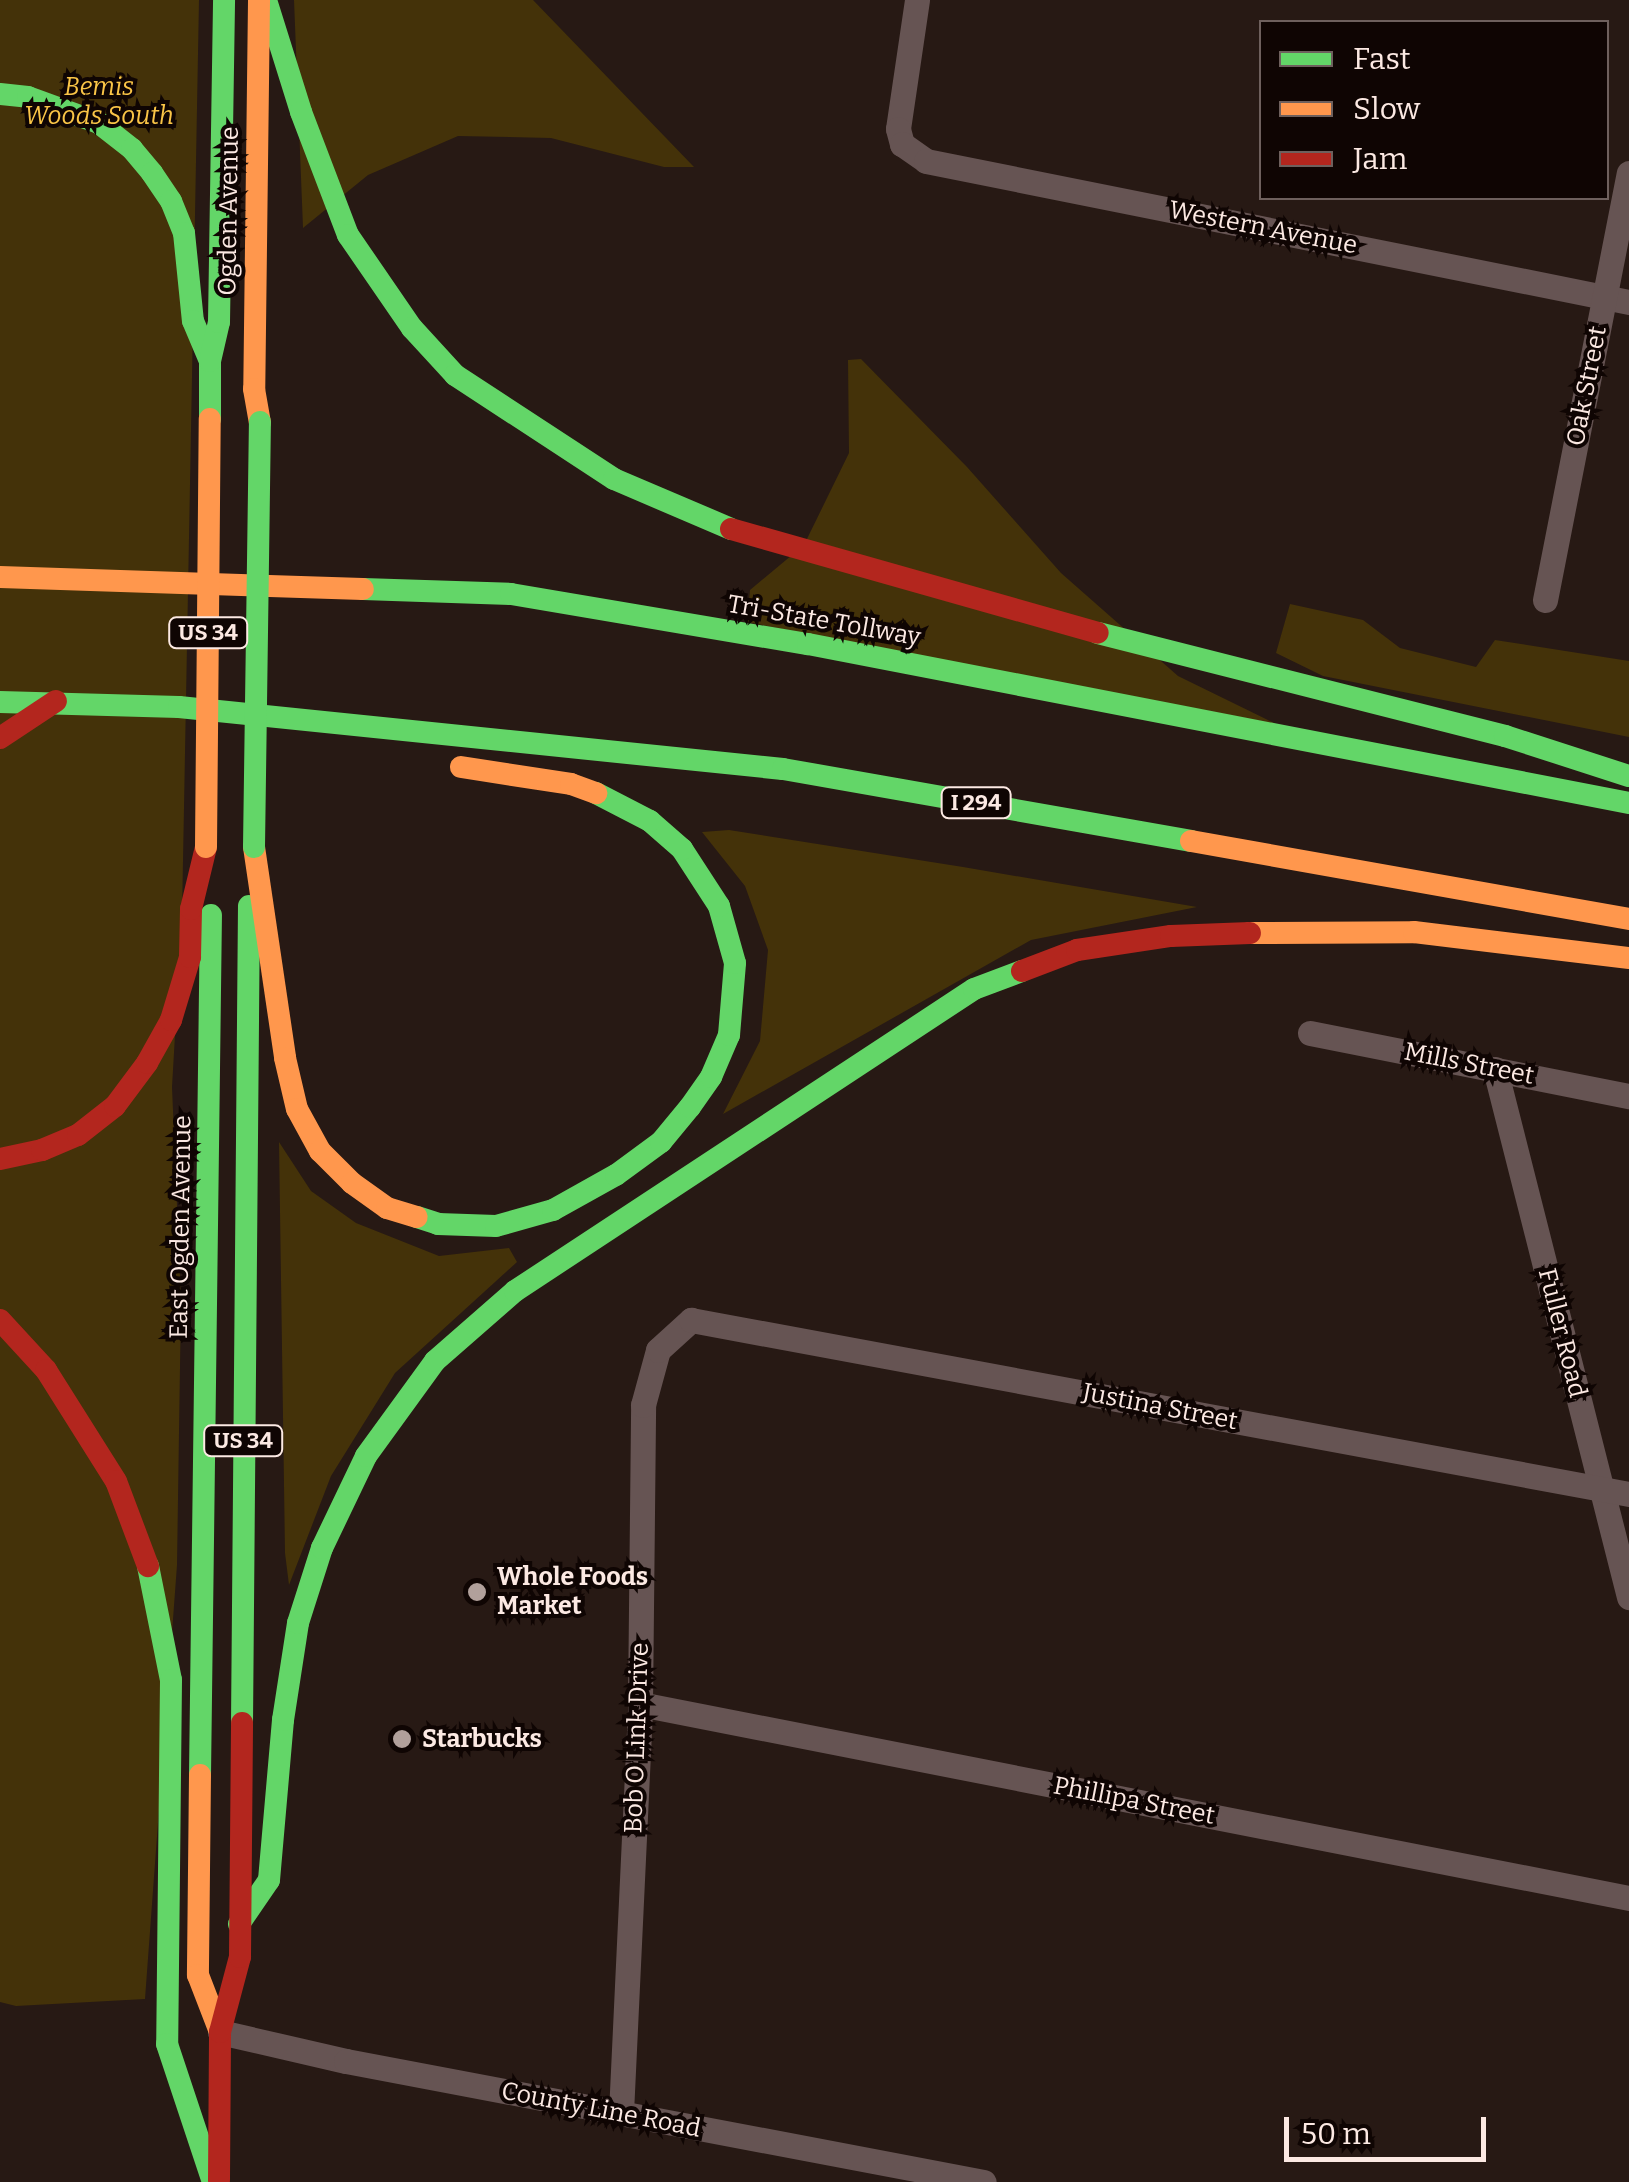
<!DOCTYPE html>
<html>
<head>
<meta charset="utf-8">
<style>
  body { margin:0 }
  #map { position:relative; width:1629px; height:2182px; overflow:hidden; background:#271914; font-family:Bitter,serif }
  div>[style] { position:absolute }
  .green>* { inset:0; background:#443209 }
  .street>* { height:25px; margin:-12.5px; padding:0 12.5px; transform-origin:12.5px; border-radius:12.5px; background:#665453 }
  .fast>* { height:22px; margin:-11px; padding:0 11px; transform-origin:11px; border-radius:11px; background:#63d668 }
  .slow>* { height:22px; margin:-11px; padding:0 11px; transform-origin:11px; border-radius:11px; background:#ff974d }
  .jam>* { height:22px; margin:-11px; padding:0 11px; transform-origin:11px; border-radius:11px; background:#b3261e }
  .fast-bridge>* { height:22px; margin:-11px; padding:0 11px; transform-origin:11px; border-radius:11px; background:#63d668 }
  .slow-bridge>* { height:22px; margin:-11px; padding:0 11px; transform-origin:11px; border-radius:11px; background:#ff974d }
  .dots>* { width:28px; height:28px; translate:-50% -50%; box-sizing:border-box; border:5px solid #0f0503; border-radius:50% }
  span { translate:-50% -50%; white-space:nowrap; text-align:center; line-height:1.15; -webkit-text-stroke:8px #0f0503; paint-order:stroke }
  .shield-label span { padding:2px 8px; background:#0f0503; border:2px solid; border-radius:8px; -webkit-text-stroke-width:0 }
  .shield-label { font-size:22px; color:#fce9e3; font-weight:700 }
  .park-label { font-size:25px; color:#fac547; font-style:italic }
  .street-label { font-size:25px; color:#fce9e3 }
  .poi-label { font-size:25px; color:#fce9e3; font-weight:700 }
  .left { translate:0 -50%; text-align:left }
  .legend { position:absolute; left:1259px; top:20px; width:350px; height:180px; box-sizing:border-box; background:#0f0503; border:2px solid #6e605d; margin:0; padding:12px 18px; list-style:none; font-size:30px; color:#fce9e3 }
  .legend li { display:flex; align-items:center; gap:20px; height:50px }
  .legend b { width:50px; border:2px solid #6e605d }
  .scale { position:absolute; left:1284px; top:2117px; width:202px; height:45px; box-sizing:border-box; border:5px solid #fce9e3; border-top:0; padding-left:12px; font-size:30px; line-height:35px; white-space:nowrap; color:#fce9e3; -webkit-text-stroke:8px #0f0503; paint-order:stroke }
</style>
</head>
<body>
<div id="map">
  <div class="green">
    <i style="clip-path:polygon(0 0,199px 0,182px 915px,172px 1087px,181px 1301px,177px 1565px,145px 1999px,16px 2006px,0 2002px)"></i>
    <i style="clip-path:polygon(294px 0,533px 0,694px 167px,664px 167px,551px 138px,458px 136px,368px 175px,303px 228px)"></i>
    <i style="clip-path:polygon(861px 359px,967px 467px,1061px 573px,1178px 676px,1276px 724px,747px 622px,750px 590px,804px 545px,849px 453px,848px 360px)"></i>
    <i style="clip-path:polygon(1290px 604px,1363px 620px,1400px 648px,1476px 667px,1495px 640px,1629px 661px,1629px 737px,1323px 676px,1276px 653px)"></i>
    <i style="clip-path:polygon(729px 830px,963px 867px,1197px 907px,1031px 940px,723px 1114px,760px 1041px,768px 950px,745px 886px,702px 832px)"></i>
    <i style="clip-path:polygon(279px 1142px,311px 1191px,356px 1223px,439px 1256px,509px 1248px,517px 1262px,395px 1373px,331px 1476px,289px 1585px,285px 1553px)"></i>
  </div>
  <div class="street">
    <i style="left:917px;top:0;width:130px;rotate:98.4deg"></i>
    <i style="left:898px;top:129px;width:16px;rotate:75deg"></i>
    <i style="left:902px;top:144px;width:29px;rotate:35deg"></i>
    <i style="left:926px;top:161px;width:717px;rotate:11.34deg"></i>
    <i style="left:1545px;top:600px;width:435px;rotate:-78.9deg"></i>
    <i style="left:1310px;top:1033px;width:325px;rotate:11.2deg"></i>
    <i style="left:1495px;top:1069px;width:545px;rotate:75.76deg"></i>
    <i style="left:640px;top:1704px;width:1008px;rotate:11.1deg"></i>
    <i style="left:220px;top:2032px;width:129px;rotate:13deg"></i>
    <i style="left:346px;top:2061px;width:649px;rotate:10.74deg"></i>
    <i style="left:621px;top:2113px;width:409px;rotate:-87.3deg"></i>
    <i style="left:640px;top:1704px;width:299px;rotate:-89.4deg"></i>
    <i style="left:643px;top:1405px;width:57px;rotate:-74.7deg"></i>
    <i style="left:658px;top:1350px;width:45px;rotate:-42.3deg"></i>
    <i style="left:691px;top:1320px;width:954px;rotate:10.51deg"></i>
  </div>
  <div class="fast">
    <i style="left:266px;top:0;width:117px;rotate:72.6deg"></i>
    <i style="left:301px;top:112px;width:132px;rotate:69.1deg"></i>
    <i style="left:348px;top:235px;width:113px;rotate:55.5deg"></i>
    <i style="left:412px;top:328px;width:64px;rotate:47.5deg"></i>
    <i style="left:455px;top:375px;width:190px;rotate:33.2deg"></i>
    <i style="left:614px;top:479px;width:127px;rotate:23.1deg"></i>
    <i style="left:0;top:94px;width:28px;rotate:6deg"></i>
    <i style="left:28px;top:97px;width:76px;rotate:20.1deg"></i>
    <i style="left:99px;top:123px;width:42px;rotate:38.2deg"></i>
    <i style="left:132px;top:149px;width:31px;rotate:50deg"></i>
    <i style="left:152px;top:173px;width:34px;rotate:56deg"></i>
    <i style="left:171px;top:201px;width:35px;rotate:68deg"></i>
    <i style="left:184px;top:233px;width:88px;rotate:84.2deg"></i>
    <i style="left:193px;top:321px;width:43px;rotate:67deg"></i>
    <i style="left:210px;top:419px;width:58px;rotate:-90deg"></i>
    <i style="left:210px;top:361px;width:40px;rotate:-77deg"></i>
    <i style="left:219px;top:322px;width:322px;rotate:-89.1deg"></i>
    <i style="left:363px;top:589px;width:148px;rotate:1.9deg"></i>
    <i style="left:511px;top:594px;width:301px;rotate:9.6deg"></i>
    <i style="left:808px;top:644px;width:836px;rotate:10.96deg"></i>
    <i style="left:1098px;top:633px;width:420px;rotate:14.2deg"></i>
    <i style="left:1505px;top:736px;width:130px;rotate:17.9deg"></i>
    <i style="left:0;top:702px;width:179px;rotate:1.6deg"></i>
    <i style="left:179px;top:707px;width:607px;rotate:5.86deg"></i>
    <i style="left:783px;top:769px;width:414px;rotate:10deg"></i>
    <i style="left:417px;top:1217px;width:22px;rotate:18deg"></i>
    <i style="left:438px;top:1224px;width:58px;rotate:2deg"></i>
    <i style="left:496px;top:1226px;width:59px;rotate:-15.7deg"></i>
    <i style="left:553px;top:1210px;width:72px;rotate:-29.1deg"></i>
    <i style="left:616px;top:1175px;width:56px;rotate:-36.3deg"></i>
    <i style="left:661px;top:1142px;width:45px;rotate:-50.4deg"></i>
    <i style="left:690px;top:1107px;width:37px;rotate:-55deg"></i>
    <i style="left:711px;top:1077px;width:46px;rotate:-66.8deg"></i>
    <i style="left:729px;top:1035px;width:72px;rotate:-85.2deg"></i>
    <i style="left:735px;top:963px;width:59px;rotate:-105.7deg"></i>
    <i style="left:719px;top:906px;width:68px;rotate:-123deg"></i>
    <i style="left:682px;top:849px;width:43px;rotate:-138.8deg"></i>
    <i style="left:650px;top:821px;width:61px;rotate:-152.6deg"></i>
    <i style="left:148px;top:1566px;width:116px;rotate:78.6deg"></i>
    <i style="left:171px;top:1680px;width:364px;rotate:90.6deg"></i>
    <i style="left:167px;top:2044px;width:145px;rotate:71.6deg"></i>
    <i style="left:242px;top:1723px;width:817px;rotate:-89.51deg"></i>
    <i style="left:200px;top:1775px;width:860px;rotate:-89.27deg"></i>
    <i style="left:239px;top:1924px;width:53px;rotate:-55.7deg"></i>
    <i style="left:269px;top:1880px;width:161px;rotate:-85deg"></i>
    <i style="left:283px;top:1720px;width:98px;rotate:-81.2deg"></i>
    <i style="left:298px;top:1623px;width:79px;rotate:-72.3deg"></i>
    <i style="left:322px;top:1548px;width:102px;rotate:-64.4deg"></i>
    <i style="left:366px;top:1456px;width:117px;rotate:-54deg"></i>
    <i style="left:435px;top:1361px;width:106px;rotate:-41.2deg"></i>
    <i style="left:515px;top:1291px;width:549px;rotate:-33.34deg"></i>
    <i style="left:974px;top:989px;width:51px;rotate:-20.6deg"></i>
  </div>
  <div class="slow">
    <i style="left:259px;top:1px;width:388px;rotate:90.7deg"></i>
    <i style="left:254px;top:389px;width:34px;rotate:80deg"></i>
    <i style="left:0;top:577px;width:363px;rotate:1.9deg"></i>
    <i style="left:461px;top:767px;width:111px;rotate:8.8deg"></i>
    <i style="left:571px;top:784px;width:27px;rotate:20deg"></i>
    <i style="left:1191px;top:841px;width:445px;rotate:10.1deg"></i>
    <i style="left:254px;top:847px;width:213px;rotate:81.6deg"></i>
    <i style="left:285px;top:1058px;width:52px;rotate:76.8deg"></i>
    <i style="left:297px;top:1109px;width:48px;rotate:61.3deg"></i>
    <i style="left:320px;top:1151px;width:45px;rotate:45deg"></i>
    <i style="left:352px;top:1183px;width:43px;rotate:35.5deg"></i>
    <i style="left:387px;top:1208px;width:31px;rotate:17deg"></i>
    <i style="left:1250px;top:933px;width:164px;rotate:-0.3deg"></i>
    <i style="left:1414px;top:932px;width:217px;rotate:6.9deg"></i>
    <i style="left:200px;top:1775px;width:200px;rotate:90.6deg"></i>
    <i style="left:198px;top:1975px;width:61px;rotate:68.9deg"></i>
  </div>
  <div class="jam">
    <i style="left:731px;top:529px;width:381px;rotate:15.8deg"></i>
    <i style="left:0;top:738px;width:67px;rotate:-33.5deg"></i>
    <i style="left:1022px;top:971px;width:59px;rotate:-20.9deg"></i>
    <i style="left:1077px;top:950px;width:95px;rotate:-8.5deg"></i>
    <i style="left:1171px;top:936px;width:79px;rotate:-2.2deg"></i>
    <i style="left:0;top:1159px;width:43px;rotate:-12.1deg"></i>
    <i style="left:42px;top:1150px;width:39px;rotate:-23deg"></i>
    <i style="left:78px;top:1135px;width:47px;rotate:-38.1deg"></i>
    <i style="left:115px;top:1106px;width:54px;rotate:-53.3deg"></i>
    <i style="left:147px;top:1063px;width:49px;rotate:-60.8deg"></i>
    <i style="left:171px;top:1020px;width:66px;rotate:-73.2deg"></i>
    <i style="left:190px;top:957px;width:48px;rotate:-88.8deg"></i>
    <i style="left:191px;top:909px;width:64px;rotate:-76.4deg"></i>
    <i style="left:0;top:1320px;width:68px;rotate:47.4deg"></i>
    <i style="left:46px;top:1370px;width:131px;rotate:57.8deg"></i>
    <i style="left:116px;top:1481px;width:91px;rotate:69.4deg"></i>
    <i style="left:219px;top:2180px;width:148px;rotate:-89.6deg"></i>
    <i style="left:220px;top:2032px;width:78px;rotate:-75.1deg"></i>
    <i style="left:240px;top:1957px;width:234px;rotate:-89.5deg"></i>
  </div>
  <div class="fast-bridge">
    <i style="left:254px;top:847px;width:425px;rotate:-89.2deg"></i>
  </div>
  <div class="slow-bridge">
    <i style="left:206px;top:847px;width:428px;rotate:-89.5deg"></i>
  </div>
  <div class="dots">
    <i style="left:477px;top:1592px;background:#b1a09b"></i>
    <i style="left:402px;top:1739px;background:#b1a09b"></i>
  </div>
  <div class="shield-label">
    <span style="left:208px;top:633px">US 34</span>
    <span style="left:976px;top:803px">I 294</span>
    <span style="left:243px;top:1441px">US 34</span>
  </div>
  <div class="park-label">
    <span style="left:99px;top:102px">Bemis<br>Woods South</span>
  </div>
  <div class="street-label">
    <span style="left:229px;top:211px;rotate:-89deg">Ogden Avenue</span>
    <span style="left:1263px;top:228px;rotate:11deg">Western Avenue</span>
    <span style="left:1587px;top:386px;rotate:-79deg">Oak Street</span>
    <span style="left:824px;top:621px;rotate:10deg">Tri-State Tollway</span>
    <span style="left:1469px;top:1064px;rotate:11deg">Mills Street</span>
    <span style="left:181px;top:1227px;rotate:-89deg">East Ogden Avenue</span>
    <span style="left:1562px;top:1333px;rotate:76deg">Fuller Road</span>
    <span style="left:1160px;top:1407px;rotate:11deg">Justina Street</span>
    <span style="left:637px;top:1738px;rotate:-88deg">Bob O Link Drive</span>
    <span style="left:1134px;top:1801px;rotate:11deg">Phillipa Street</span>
    <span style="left:601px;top:2110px;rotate:11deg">County Line Road</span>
  </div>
  <div class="poi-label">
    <span class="left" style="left:497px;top:1592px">Whole Foods<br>Market</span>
    <span class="left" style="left:422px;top:1739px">Starbucks</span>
  </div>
  <ul class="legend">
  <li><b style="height:12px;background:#63d668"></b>Fast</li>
  <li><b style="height:12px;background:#ff974d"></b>Slow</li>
  <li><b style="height:12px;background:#b3261e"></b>Jam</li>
  </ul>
  <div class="scale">50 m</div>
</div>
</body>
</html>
